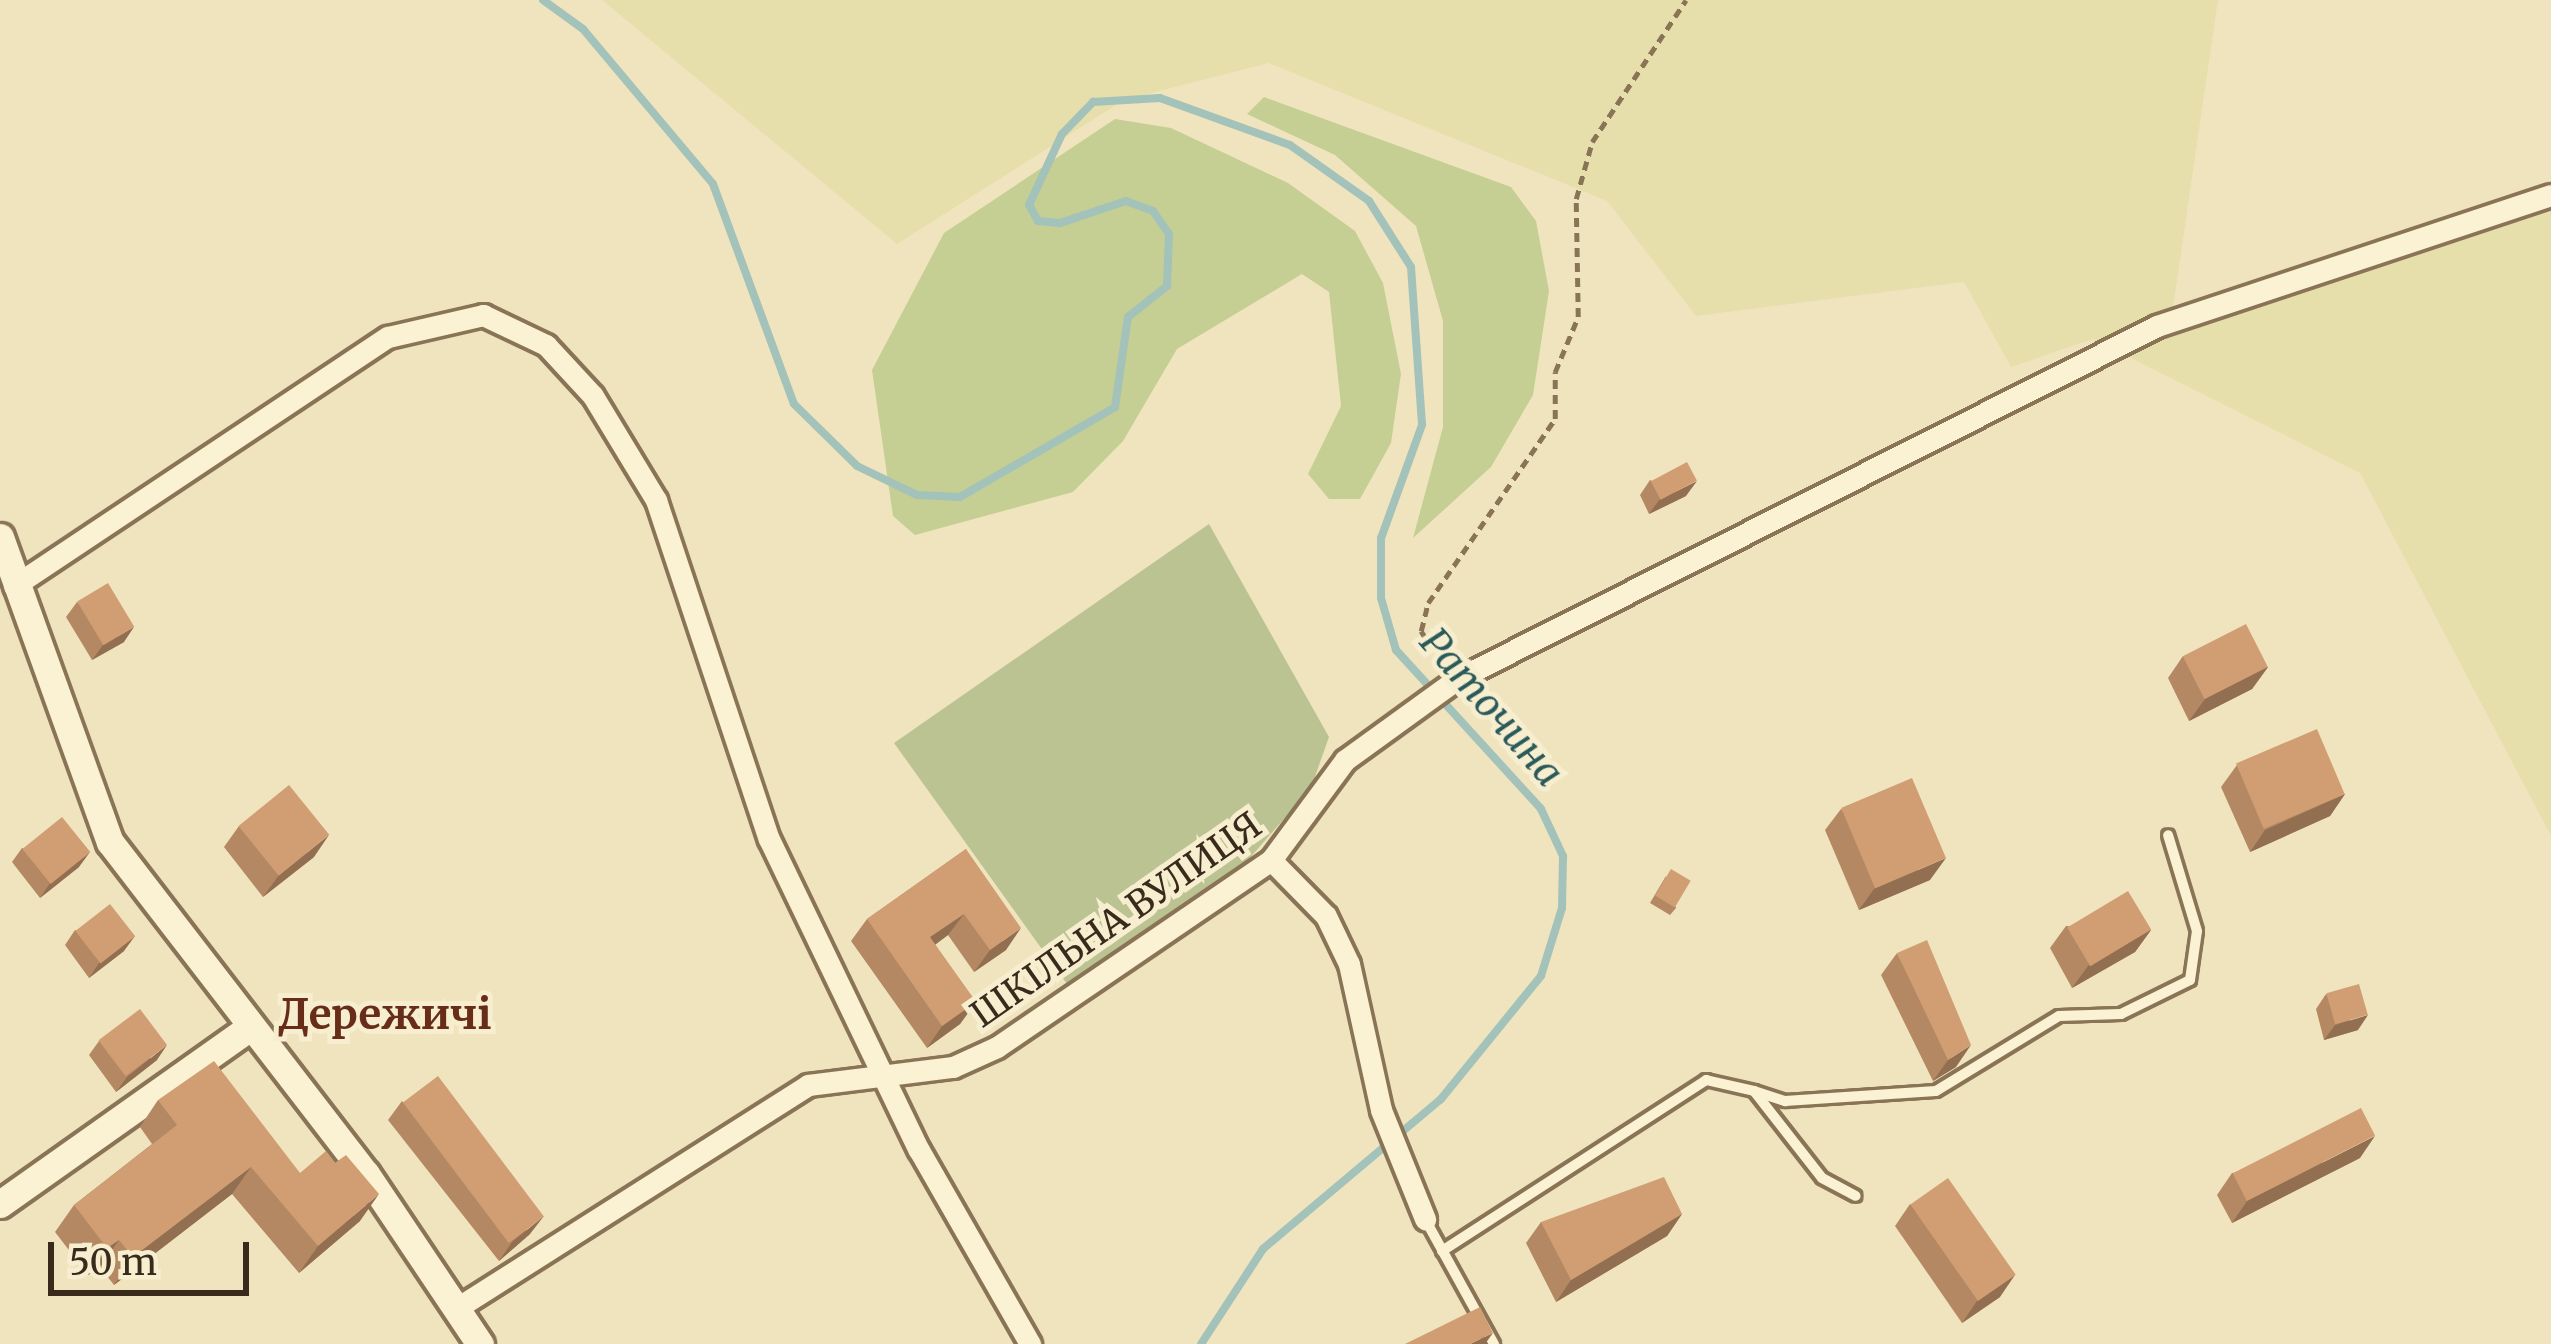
<!DOCTYPE html>
<html>
<head>
<meta charset="utf-8">
<style>
  body { margin:0 }
  #map { position:relative; width:2551px; height:1344px; overflow:hidden; background:#f0e4bf; font-family:Merriweather,serif }
  div>[style] { position:absolute }
  .farmland>* { inset:0; background:#e6dfac }
  .green>* { inset:0; background:#c5cf93 }
  .cemetery>* { inset:0; background:#bbc393 }
  .stream>* { height:8px; margin:-4px; padding:0 4px; transform-origin:4px; border-radius:4px; background:#a3c2ba }
  .path>* { height:4.5px; margin-top:-2.25px; transform-origin:0; background:repeating-linear-gradient(90deg,#8a7456 0 9px,transparent 0 15px) }
  .roads { filter:drop-shadow(3px 0 #8a7456) drop-shadow(-3px 0 #8a7456) drop-shadow(0 3px #8a7456) drop-shadow(0 -3px #8a7456) }
  .service>* { height:10px; margin:-5px; padding:0 5px; transform-origin:5px; border-radius:5px; background:#fbf1d3 }
  .minor>* { height:21px; margin:-10.5px; padding:0 10.5px; transform-origin:10.5px; border-radius:10.5px; background:#fbf1d3 }
  .tertiary>* { height:27px; margin:-13.5px; padding:0 13.5px; transform-origin:13.5px; border-radius:13.5px; background:#fbf1d3 }
  .wall>* { inset:0; background:#b48863 }
  .shaded-wall>* { inset:0; background:#926f50 }
  .building>* { inset:0; background:#d19e73; transform-origin:0 0 }
  span { translate:-50% -50%; white-space:nowrap; text-align:center; line-height:1.15; -webkit-text-stroke:10px #f7edcf; paint-order:stroke }
  .street-label { font-size:36px; color:#392b1c }
  .water-label { font-size:39px; color:#2a5a59; font-style:italic }
  .quarter-label { font-size:42px; color:#682d19; font-weight:700 }
  .scale { position:absolute; left:48px; top:1242px; width:201px; height:54px; box-sizing:border-box; border:6px solid #392b1c; border-top:0; padding-left:15px; font-size:36px; line-height:42px; white-space:nowrap; color:#392b1c; -webkit-text-stroke:9px #f7edcf; paint-order:stroke }
</style>
</head>
<body>
<div id="map">
  <div class="farmland">
    <i style="clip-path:polygon(602px 0,2218px 0,2169px 335px,2551px 210px,2551px 836px,2360px 473px,2093px 339px,2011px 367px,1964px 282px,1696px 316px,1607px 201px,1269px 63px,1124px 100px,897px 244px)"></i>
  </div>
  <div class="green">
    <i style="clip-path:polygon(1264px 97px,1511px 187px,1536px 221px,1549px 291px,1533px 395px,1491px 467px,1413px 538px,1443px 427px,1443px 321px,1416px 226px,1335px 155px,1247px 114px)"></i>
    <i style="clip-path:polygon(1115px 119px,1171px 128px,1288px 183px,1355px 231px,1383px 283px,1401px 374px,1391px 443px,1360px 499px,1329px 499px,1308px 474px,1341px 406px,1329px 292px,1302px 274px,1177px 349px,1123px 441px,1073px 492px,915px 535px,893px 516px,872px 370px,944px 233px)"></i>
  </div>
  <div class="cemetery">
    <i style="clip-path:polygon(1209px 524px,1329px 737px,1311px 788px,1248px 860px,1067px 984px,894px 743px)"></i>
  </div>
  <div class="stream">
    <i style="left:543px;top:0;width:49px;rotate:35.9deg"></i>
    <i style="left:583px;top:29px;width:202px;rotate:50deg"></i>
    <i style="left:713px;top:184px;width:234px;rotate:69.8deg"></i>
    <i style="left:794px;top:404px;width:88px;rotate:44.5deg"></i>
    <i style="left:857px;top:466px;width:67px;rotate:25.8deg"></i>
    <i style="left:917px;top:495px;width:43px;rotate:2.7deg"></i>
    <i style="left:960px;top:497px;width:179px;rotate:-30.1deg"></i>
    <i style="left:1115px;top:407px;width:91px;rotate:-81.8deg"></i>
    <i style="left:1128px;top:317px;width:50px;rotate:-38.5deg"></i>
    <i style="left:1167px;top:286px;width:52px;rotate:-87.8deg"></i>
    <i style="left:1169px;top:234px;width:28px;rotate:-125deg"></i>
    <i style="left:1153px;top:211px;width:29px;rotate:-160deg"></i>
    <i style="left:1126px;top:201px;width:70px;rotate:161.6deg"></i>
    <i style="left:1060px;top:223px;width:22px;rotate:-175deg"></i>
    <i style="left:1038px;top:221px;width:18px;rotate:-119deg"></i>
    <i style="left:1029px;top:205px;width:78px;rotate:-65.1deg"></i>
    <i style="left:1062px;top:134px;width:45px;rotate:-45.9deg"></i>
    <i style="left:1093px;top:102px;width:67px;rotate:-3.4deg"></i>
    <i style="left:1160px;top:98px;width:138px;rotate:19.9deg"></i>
    <i style="left:1290px;top:145px;width:97px;rotate:35.3deg"></i>
    <i style="left:1369px;top:201px;width:78px;rotate:57.5deg"></i>
    <i style="left:1411px;top:267px;width:158px;rotate:86deg"></i>
    <i style="left:1422px;top:425px;width:120px;rotate:109.9deg"></i>
    <i style="left:1381px;top:538px;width:60px;rotate:90deg"></i>
    <i style="left:1381px;top:598px;width:54px;rotate:73.9deg"></i>
    <i style="left:1396px;top:650px;width:215px;rotate:47.6deg"></i>
    <i style="left:1541px;top:809px;width:52px;rotate:64.9deg"></i>
    <i style="left:1563px;top:856px;width:52px;rotate:91.1deg"></i>
    <i style="left:1562px;top:908px;width:71px;rotate:107.2deg"></i>
    <i style="left:1541px;top:976px;width:159px;rotate:129.1deg"></i>
    <i style="left:1441px;top:1099px;width:233px;rotate:139.9deg"></i>
    <i style="left:1263px;top:1249px;width:113px;rotate:123.1deg"></i>
  </div>
  <div class="path">
    <i style="left:1440px;top:663px;width:37px;rotate:-121deg"></i>
    <i style="left:1421px;top:631px;width:29px;rotate:-76deg"></i>
    <i style="left:1428px;top:603px;width:224px;rotate:-55.4deg"></i>
    <i style="left:1555px;top:419px;width:47px;rotate:-90deg"></i>
    <i style="left:1555px;top:372px;width:60px;rotate:-67.3deg"></i>
    <i style="left:1578px;top:317px;width:118px;rotate:-91deg"></i>
    <i style="left:1576px;top:199px;width:59px;rotate:-74.3deg"></i>
    <i style="left:1592px;top:142px;width:170px;rotate:-56.5deg"></i>
  </div>
  <div class="roads">
    <div class="service">
      <i style="left:1754px;top:1091px;width:33px;rotate:18deg"></i>
      <i style="left:1785px;top:1101px;width:151px;rotate:-3.8deg"></i>
      <i style="left:1936px;top:1091px;width:144px;rotate:-31.4deg"></i>
      <i style="left:2059px;top:1016px;width:62px;rotate:-1.8deg"></i>
      <i style="left:2121px;top:1014px;width:77px;rotate:-26.2deg"></i>
      <i style="left:2190px;top:980px;width:49px;rotate:-81.9deg"></i>
      <i style="left:2197px;top:931px;width:100px;rotate:-106.8deg"></i>
      <i style="left:1425px;top:1219px;width:143px;rotate:61.1deg"></i>
      <i style="left:1442px;top:1251px;width:315px;rotate:-32.9deg"></i>
      <i style="left:1706px;top:1080px;width:49px;rotate:12.9deg"></i>
      <i style="left:1754px;top:1091px;width:110px;rotate:52deg"></i>
      <i style="left:1822px;top:1178px;width:38px;rotate:28deg"></i>
    </div>
    <div class="minor">
      <i style="left:14px;top:586px;width:449px;rotate:-33.7deg"></i>
      <i style="left:388px;top:337px;width:98px;rotate:-13deg"></i>
      <i style="left:483px;top:315px;width:70px;rotate:25.5deg"></i>
      <i style="left:546px;top:345px;width:69px;rotate:47.3deg"></i>
      <i style="left:593px;top:396px;width:122px;rotate:58.8deg"></i>
      <i style="left:656px;top:500px;width:357px;rotate:71.6deg"></i>
      <i style="left:769px;top:839px;width:345px;rotate:64.3deg"></i>
      <i style="left:919px;top:1150px;width:224px;rotate:60.2deg"></i>
      <i style="left:1271px;top:860px;width:78px;rotate:45.5deg"></i>
      <i style="left:1326px;top:916px;width:53px;rotate:64.4deg"></i>
      <i style="left:1349px;top:964px;width:149px;rotate:77.6deg"></i>
      <i style="left:1381px;top:1110px;width:118px;rotate:68deg"></i>
      <i style="left:457px;top:1308px;width:416px;rotate:-32.4deg"></i>
      <i style="left:808px;top:1085px;width:146px;rotate:-7.1deg"></i>
      <i style="left:953px;top:1067px;width:48px;rotate:-24.4deg"></i>
      <i style="left:997px;top:1047px;width:332px;rotate:-34.3deg"></i>
      <i style="left:1271px;top:860px;width:124px;rotate:-53.5deg"></i>
      <i style="left:1345px;top:760px;width:138px;rotate:-35.9deg"></i>
      <i style="left:1457px;top:679px;width:784px;rotate:-26.76deg"></i>
      <i style="left:2157px;top:326px;width:415px;rotate:-18.4deg"></i>
    </div>
    <div class="tertiary">
      <i style="left:0;top:537px;width:324px;rotate:70.2deg"></i>
      <i style="left:110px;top:842px;width:419px;rotate:52.4deg"></i>
      <i style="left:366px;top:1174px;width:205px;rotate:56.2deg"></i>
      <i style="left:0;top:1204px;width:303px;rotate:-35.3deg"></i>
    </div>
  </div>
  <div class="wall">
    <i style="clip-path:polygon(1650px 480px,1686px 496px,1649px 514px,1640px 495px)"></i>
    <i style="clip-path:polygon(77px 602px,124px 642px,92px 660px,66px 617px)"></i>
    <i style="clip-path:polygon(2183px 656px,2268px 667px,2252px 689px,2189px 721px,2168px 678px)"></i>
    <i style="clip-path:polygon(2237px 765px,2345px 794px,2330px 816px,2250px 852px,2221px 787px)"></i>
    <i style="clip-path:polygon(1841px 809px,1930px 880px,1859px 910px,1825px 830px)"></i>
    <i style="clip-path:polygon(239px 826px,314px 857px,263px 897px,224px 847px)"></i>
    <i style="clip-path:polygon(22px 848px,79px 867px,40px 898px,12px 862px)"></i>
    <i style="clip-path:polygon(966px 849px,1006px 950px,974px 972px,948px 935px,935px 945px,976px 1002px,960px 1024px,927px 1048px,851px 941px,867px 919px)"></i>
    <i style="clip-path:polygon(1666px 876px,1676px 908px,1670px 915px,1650px 903px)"></i>
    <i style="clip-path:polygon(2066px 926px,2151px 930px,2135px 952px,2072px 988px,2050px 948px)"></i>
    <i style="clip-path:polygon(75px 930px,124px 951px,89px 978px,65px 945px)"></i>
    <i style="clip-path:polygon(1897px 953px,1956px 1067px,1933px 1081px,1881px 975px)"></i>
    <i style="clip-path:polygon(2326px 994px,2358px 1030px,2324px 1040px,2316px 1009px)"></i>
    <i style="clip-path:polygon(99px 1041px,157px 1060px,116px 1092px,89px 1055px)"></i>
    <i style="clip-path:polygon(158px 1100px,300px 1173px,360px 1221px,299px 1273px,232px 1194px,114px 1285px,100px 1267px,88px 1275px,55px 1232px,74px 1205px,152px 1144px,140px 1127px)"></i>
    <i style="clip-path:polygon(402px 1101px,530px 1234px,499px 1261px,388px 1120px)"></i>
    <i style="clip-path:polygon(2360px 1158px,2232px 1223px,2217px 1195px,2232px 1173px)"></i>
    <i style="clip-path:polygon(1910px 1204px,2000px 1297px,1962px 1323px,1895px 1226px)"></i>
    <i style="clip-path:polygon(1682px 1214px,1667px 1236px,1556px 1302px,1526px 1243px,1541px 1222px)"></i>
  </div>
  <div class="shaded-wall">
    <i style="clip-path:polygon(1697px 481px,1686px 496px,1649px 514px,1659px 500px)"></i>
    <i style="clip-path:polygon(134px 627px,124px 642px,92px 660px,103px 645px)"></i>
    <i style="clip-path:polygon(2268px 667px,2252px 689px,2189px 721px,2205px 699px)"></i>
    <i style="clip-path:polygon(2345px 794px,2330px 816px,2250px 852px,2265px 830px)"></i>
    <i style="clip-path:polygon(329px 835px,314px 857px,263px 897px,279px 875px)"></i>
    <i style="clip-path:polygon(90px 852px,79px 867px,40px 898px,50px 883px)"></i>
    <i style="clip-path:polygon(1946px 858px,1930px 880px,1859px 910px,1874px 889px)"></i>
    <i style="clip-path:polygon(964px 914px,948px 935px,915px 959px,930px 937px)"></i>
    <i style="clip-path:polygon(1021px 928px,1006px 950px,974px 972px,990px 950px)"></i>
    <i style="clip-path:polygon(2151px 930px,2135px 952px,2072px 988px,2088px 966px)"></i>
    <i style="clip-path:polygon(135px 936px,124px 951px,89px 978px,99px 963px)"></i>
    <i style="clip-path:polygon(976px 1002px,960px 1024px,927px 1048px,942px 1026px)"></i>
    <i style="clip-path:polygon(2368px 1015px,2358px 1030px,2324px 1040px,2335px 1025px)"></i>
    <i style="clip-path:polygon(167px 1045px,157px 1060px,116px 1092px,127px 1077px)"></i>
    <i style="clip-path:polygon(1971px 1045px,1956px 1067px,1933px 1081px,1948px 1060px)"></i>
    <i style="clip-path:polygon(2375px 1136px,2360px 1158px,2232px 1223px,2247px 1201px)"></i>
    <i style="clip-path:polygon(251px 1167px,232px 1194px,114px 1285px,133px 1257px)"></i>
    <i style="clip-path:polygon(379px 1194px,360px 1221px,299px 1273px,318px 1246px)"></i>
    <i style="clip-path:polygon(1682px 1214px,1667px 1236px,1556px 1302px,1571px 1280px)"></i>
    <i style="clip-path:polygon(544px 1216px,530px 1234px,499px 1261px,512px 1242px)"></i>
    <i style="clip-path:polygon(119px 1240px,100px 1267px,88px 1275px,107px 1248px)"></i>
    <i style="clip-path:polygon(2015px 1275px,2000px 1297px,1962px 1323px,1977px 1301px)"></i>
    <i style="clip-path:polygon(1493px 1333px,1485px 1344px,1470px 1344px)"></i>
  </div>
  <div class="building">
    <i style="left:1687px;top:462px;width:21px;height:41px;rotate:62deg"></i>
    <i style="left:108px;top:583px;width:51px;height:36px;rotate:59deg"></i>
    <i style="left:2246px;top:624px;width:48px;height:71px;rotate:63deg"></i>
    <i style="left:2317px;top:729px;width:71px;height:88px;rotate:67deg"></i>
    <i style="left:1912px;top:778px;width:87px;height:77px;rotate:67deg"></i>
    <i style="left:289px;top:785px;width:64px;height:65px;rotate:51deg"></i>
    <i style="left:62px;top:817px;width:45px;height:51px;rotate:51deg"></i>
    <i style="clip-path:polygon(966px 849px,1021px 928px,990px 950px,964px 914px,930px 937px,976px 1002px,942px 1026px,867px 919px)"></i>
    <i style="left:1671px;top:869px;width:23px;height:31px;rotate:31deg"></i>
    <i style="left:2128px;top:891px;width:45px;height:71px;rotate:59deg"></i>
    <i style="left:110px;top:904px;width:41px;height:44px;rotate:52deg"></i>
    <i style="clip-path:polygon(1927px 940px,1971px 1045px,1948px 1060px,1897px 953px)"></i>
    <i style="left:2359px;top:984px;width:32px;height:34px;rotate:74deg"></i>
    <i style="left:140px;top:1009px;width:45px;height:52px;rotate:53deg"></i>
    <i style="clip-path:polygon(214px 1061px,300px 1173px,326px 1151px,335px 1163px,346px 1155px,379px 1194px,318px 1246px,251px 1167px,133px 1257px,119px 1240px,107px 1248px,74px 1205px,177px 1125px,158px 1100px)"></i>
    <i style="left:438px;top:1076px;width:176px;height:44px;rotate:53deg"></i>
    <i style="left:2361px;top:1108px;width:31px;height:144px;rotate:63deg"></i>
    <i style="clip-path:polygon(1664px 1177px,1682px 1214px,1571px 1280px,1541px 1222px)"></i>
    <i style="left:1948px;top:1178px;width:118px;height:46px;rotate:55deg"></i>
    <i style="clip-path:polygon(1480px 1307px,1493px 1333px,1470px 1344px,1405px 1344px)"></i>
  </div>
  <div class="street-label">
    <span style="left:1116px;top:920px;rotate:-35deg">ШКІЛЬНА ВУЛИЦЯ</span>
  </div>
  <div class="water-label">
    <span style="left:1491px;top:708px;rotate:49deg">Раточина</span>
  </div>
  <div class="quarter-label">
    <span style="left:385px;top:1014px">Дережичі</span>
  </div>
  <div class="scale">50 m</div>
</div>
</body>
</html>
